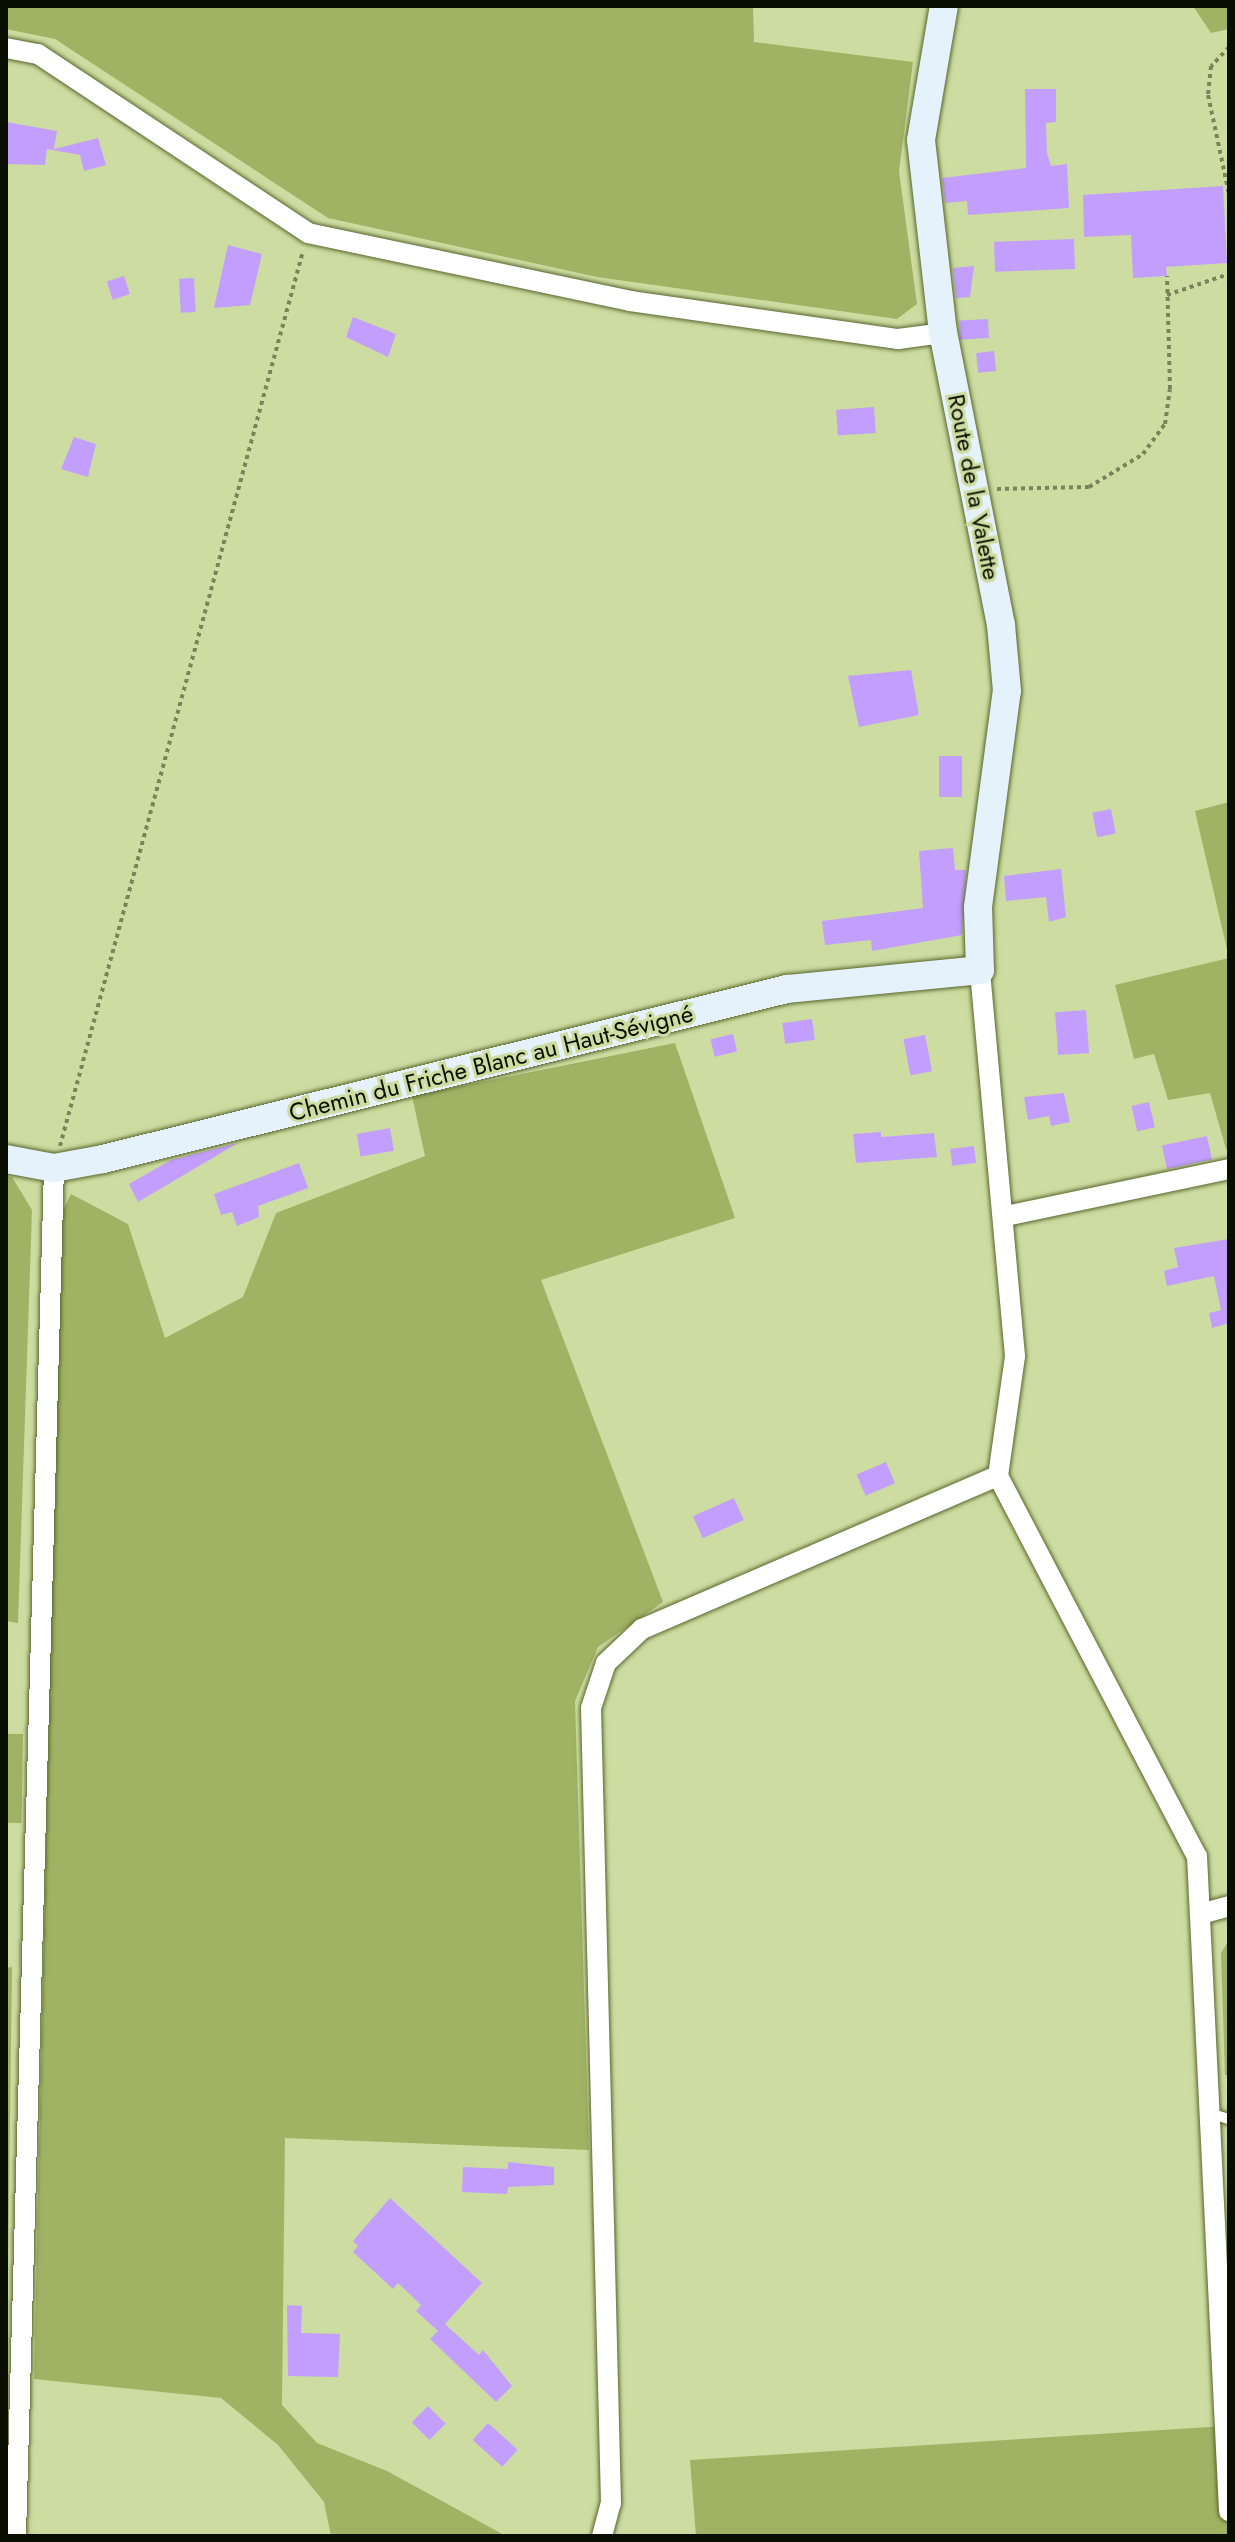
<!DOCTYPE html>
<html>
<head>
<meta charset="utf-8">
<style>
	body { margin:0 }
	#map { position:relative; width:1235px; height:2542px; overflow:hidden; background:#cddda1; font-family:Jost,sans-serif }
	div>[style] { position:absolute }
	.green>* { inset:0; background:#a0b364; transform-origin:0 0 }
	.building>* { inset:0; background:#c29ffe; transform-origin:0 0 }
	.path>* { height:4px; margin-top:-2px; transform-origin:0; background:repeating-linear-gradient(90deg,#79845c 0 4px,transparent 0 8px) }
	.roads { filter:drop-shadow(0 0 2px #59652d) drop-shadow(0 0 2px #59652d) }
	.lane>* { height:10px; margin:-5px; padding:0 5px; transform-origin:5px; border-radius:5px; background:#fff }
	.street>* { height:20px; margin:-10px; padding:0 10px; transform-origin:10px; border-radius:10px; background:#fff }
	.secondary>* { height:28px; margin:-14px; padding:0 14px; transform-origin:14px; border-radius:14px; background:#e5f2fb }
	span { translate:-50% -50%; white-space:nowrap; text-align:center; line-height:1.15; -webkit-text-stroke:6px #cddda1; paint-order:stroke }
	.street-label { font-size:24px; color:#0a0e00 }
	.frame { position:absolute; inset:0; border:8px solid #0a0e00; pointer-events:none }
</style>
</head>
<body>
<div id="map">
	<div class="green">
		<i style="clip-path:polygon(6px 6px,753px 6px,754px 42px,913px 62px,899px 171px,917px 304px,897px 319px,597px 277px,328px 218px,55px 39px,6px 29px)"></i>
		<i style="clip-path:polygon(1193px 6px,1229px 6px,1229px 29px,1211px 33px)"></i>
		<i style="clip-path:polygon(1229px 802px,1229px 1148px,1226px 1149px,1210px 1093px,1168px 1100px,1154px 1054px,1134px 1059px,1115px 985px,1229px 958px,1195px 811px)"></i>
		<i style="clip-path:polygon(675px 1043px,735px 1218px,541px 1280px,663px 1602px,598px 1647px,575px 1701px,589px 2150px,285px 2138px,282px 2405px,317px 2443px,387px 2471px,506px 2536px,331px 2536px,324px 2502px,278px 2445px,221px 2398px,34px 2379px,60px 1216px,71px 1194px,128px 1224px,165px 1338px,243px 1297px,276px 1213px,425px 1156px,412px 1096px)"></i>
		<i style="clip-path:polygon(6px 1176px,12px 1177px,32px 1210px,18px 1623px,6px 1621px)"></i>
		<i style="left:23px;top:1734px;width:89px;height:17px;rotate:91deg"></i>
		<i style="clip-path:polygon(1229px 1940px,1229px 2075px,1225px 2075px,1221px 1953px)"></i>
		<i style="clip-path:polygon(12px 1967px,6px 2420px,6px 1968px)"></i>
		<i style="clip-path:polygon(1225px 2426px,1229px 2536px,696px 2536px,690px 2460px)"></i>
	</div>
	<div class="building">
		<i style="clip-path:polygon(1025px 89px,1056px 89px,1056px 122px,1046px 123px,1047px 153px,1051px 166px,1067px 164px,1069px 208px,968px 215px,967px 201px,945px 203px,942px 178px,1026px 168px)"></i>
		<i style="clip-path:polygon(6px 122px,57px 131px,54px 149px,98px 138px,106px 165px,84px 171px,80px 155px,47px 149px,45px 165px,6px 164px)"></i>
		<i style="clip-path:polygon(1223px 186px,1227px 263px,1166px 267px,1167px 276px,1133px 278px,1131px 235px,1084px 237px,1083px 195px)"></i>
		<i style="left:1074px;top:239px;width:30px;height:80px;rotate:88deg"></i>
		<i style="clip-path:polygon(228px 245px,262px 254px,250px 305px,214px 308px)"></i>
		<i style="clip-path:polygon(974px 266px,970px 297px,956px 298px,953px 268px)"></i>
		<i style="left:124px;top:276px;width:19px;height:18px;rotate:72deg"></i>
		<i style="left:194px;top:278px;width:34px;height:15px;rotate:87deg"></i>
		<i style="clip-path:polygon(353px 317px,396px 334px,388px 357px,346px 337px)"></i>
		<i style="left:988px;top:319px;width:19px;height:29px;rotate:87deg"></i>
		<i style="left:994px;top:351px;width:20px;height:18px;rotate:84deg"></i>
		<i style="left:874px;top:407px;width:26px;height:38px;rotate:86deg"></i>
		<i style="clip-path:polygon(74px 437px,96px 444px,88px 477px,61px 469px)"></i>
		<i style="clip-path:polygon(911px 670px,919px 715px,859px 727px,848px 676px)"></i>
		<i style="left:939px;top:756px;width:23px;height:41px"></i>
		<i style="left:1111px;top:809px;width:25px;height:19px;rotate:79deg"></i>
		<i style="clip-path:polygon(953px 848px,955px 870px,966px 870px,962px 935px,872px 951px,871px 940px,825px 945px,822px 921px,923px 908px,919px 851px)"></i>
		<i style="clip-path:polygon(1061px 869px,1066px 917px,1049px 922px,1046px 897px,1006px 901px,1004px 876px)"></i>
		<i style="left:1086px;top:1010px;width:43px;height:31px;rotate:86deg"></i>
		<i style="left:812px;top:1019px;width:21px;height:30px;rotate:82deg"></i>
		<i style="left:733px;top:1034px;width:18px;height:23px;rotate:77deg"></i>
		<i style="left:925px;top:1035px;width:37px;height:22px;rotate:79deg"></i>
		<i style="clip-path:polygon(1064px 1093px,1070px 1122px,1051px 1126px,1049px 1116px,1028px 1120px,1024px 1097px)"></i>
		<i style="left:1149px;top:1102px;width:26px;height:18px;rotate:77deg"></i>
		<i style="left:390px;top:1128px;width:23px;height:34px;rotate:80deg"></i>
		<i style="clip-path:polygon(881px 1132px,881px 1137px,934px 1133px,937px 1157px,856px 1163px,853px 1134px)"></i>
		<i style="left:1207px;top:1136px;width:24px;height:46px;rotate:78deg"></i>
		<i style="clip-path:polygon(238px 1143px,138px 1202px,129px 1184px,171px 1160px)"></i>
		<i style="left:974px;top:1146px;width:17px;height:24px;rotate:83deg"></i>
		<i style="clip-path:polygon(299px 1163px,308px 1188px,258px 1206px,259px 1217px,237px 1226px,232px 1212px,221px 1215px,214px 1194px)"></i>
		<i style="clip-path:polygon(1229px 1239px,1229px 1323px,1212px 1328px,1209px 1313px,1221px 1310px,1214px 1276px,1167px 1286px,1164px 1271px,1178px 1267px,1174px 1248px)"></i>
		<i style="left:886px;top:1462px;width:23px;height:32px;rotate:67deg"></i>
		<i style="left:734px;top:1498px;width:24px;height:45px;rotate:66deg"></i>
		<i style="clip-path:polygon(508px 2162px,554px 2167px,554px 2185px,508px 2187px,507px 2194px,462px 2192px,463px 2167px,508px 2169px)"></i>
		<i style="clip-path:polygon(390px 2198px,482px 2283px,445px 2324px,479px 2355px,483px 2350px,512px 2386px,496px 2402px,430px 2339px,438px 2331px,416px 2311px,421px 2305px,398px 2283px,393px 2289px,353px 2252px,358px 2246px,353px 2241px)"></i>
		<i style="clip-path:polygon(287px 2305px,302px 2306px,301px 2333px,340px 2334px,338px 2377px,288px 2376px)"></i>
		<i style="left:428px;top:2406px;width:25px;height:23px;rotate:45deg"></i>
		<i style="left:488px;top:2423px;width:40px;height:23px;rotate:42deg"></i>
	</div>
	<div class="path">
		<i style="left:1229px;top:47px;width:26px;rotate:133deg"></i>
		<i style="left:1211px;top:66px;width:29px;rotate:96deg"></i>
		<i style="left:1208px;top:95px;width:101px;rotate:78deg"></i>
		<i style="left:1167px;top:295px;width:65px;rotate:-18.7deg"></i>
		<i style="left:997px;top:489px;width:92px;rotate:-1.2deg"></i>
		<i style="left:1089px;top:487px;width:63px;rotate:-31.4deg"></i>
		<i style="left:1143px;top:454px;width:37px;rotate:-54deg"></i>
		<i style="left:1165px;top:424px;width:35px;rotate:-82deg"></i>
		<i style="left:1170px;top:389px;width:113px;rotate:-91.5deg"></i>
		<i style="left:60px;top:1146px;width:927px;rotate:-74.81deg"></i>
	</div>
	<div class="roads">
		<div class="lane">
			<i style="left:1209px;top:2113px;width:21px;rotate:17deg"></i>
		</div>
		<div class="street">
			<i style="left:6px;top:48px;width:33px;rotate:11deg"></i>
			<i style="left:38px;top:54px;width:324px;rotate:33.5deg"></i>
			<i style="left:308px;top:233px;width:329px;rotate:11.9deg"></i>
			<i style="left:630px;top:301px;width:271px;rotate:8.1deg"></i>
			<i style="left:898px;top:339px;width:45px;rotate:-7.6deg"></i>
			<i style="left:1006px;top:1216px;width:228px;rotate:-11.9deg"></i>
			<i style="left:998px;top:1476px;width:429px;rotate:62.4deg"></i>
			<i style="left:1197px;top:1856px;width:656px;rotate:87.2deg"></i>
			<i style="left:1200px;top:1914px;width:30px;rotate:-15deg"></i>
			<i style="left:16px;top:2536px;width:1369px;rotate:-88.41deg"></i>
			<i style="left:602px;top:2536px;width:34px;rotate:-75deg"></i>
			<i style="left:611px;top:2503px;width:795px;rotate:-91.44deg"></i>
			<i style="left:591px;top:1708px;width:47px;rotate:-71.6deg"></i>
			<i style="left:606px;top:1663px;width:50px;rotate:-43.4deg"></i>
			<i style="left:642px;top:1629px;width:387px;rotate:-23.3deg"></i>
			<i style="left:998px;top:1476px;width:121px;rotate:-81.9deg"></i>
			<i style="left:1015px;top:1356px;width:388px;rotate:-95.2deg"></i>
		</div>
		<div class="secondary">
			<i style="left:6px;top:1159px;width:49px;rotate:10.6deg"></i>
			<i style="left:54px;top:1168px;width:50px;rotate:-10.4deg"></i>
			<i style="left:103px;top:1159px;width:705px;rotate:-13.96deg"></i>
			<i style="left:787px;top:989px;width:194px;rotate:-5.6deg"></i>
			<i style="left:980px;top:970px;width:63px;rotate:-91.8deg"></i>
			<i style="left:978px;top:907px;width:218px;rotate:-82.4deg"></i>
			<i style="left:1007px;top:691px;width:66px;rotate:-95.2deg"></i>
			<i style="left:1001px;top:625px;width:298px;rotate:-101.2deg"></i>
			<i style="left:943px;top:333px;width:194px;rotate:-96.5deg"></i>
			<i style="left:921px;top:140px;width:136px;rotate:-80.3deg"></i>
		</div>
	</div>
	<div class="street-label">
		<span style="left:974px;top:487px;rotate:79deg">Route de la Valette</span>
		<span style="left:491px;top:1063px;rotate:-14deg">Chemin du Friche Blanc au Haut-Sévigné</span>
	</div>
	<div class="frame"></div>
</div>
</body>
</html>
